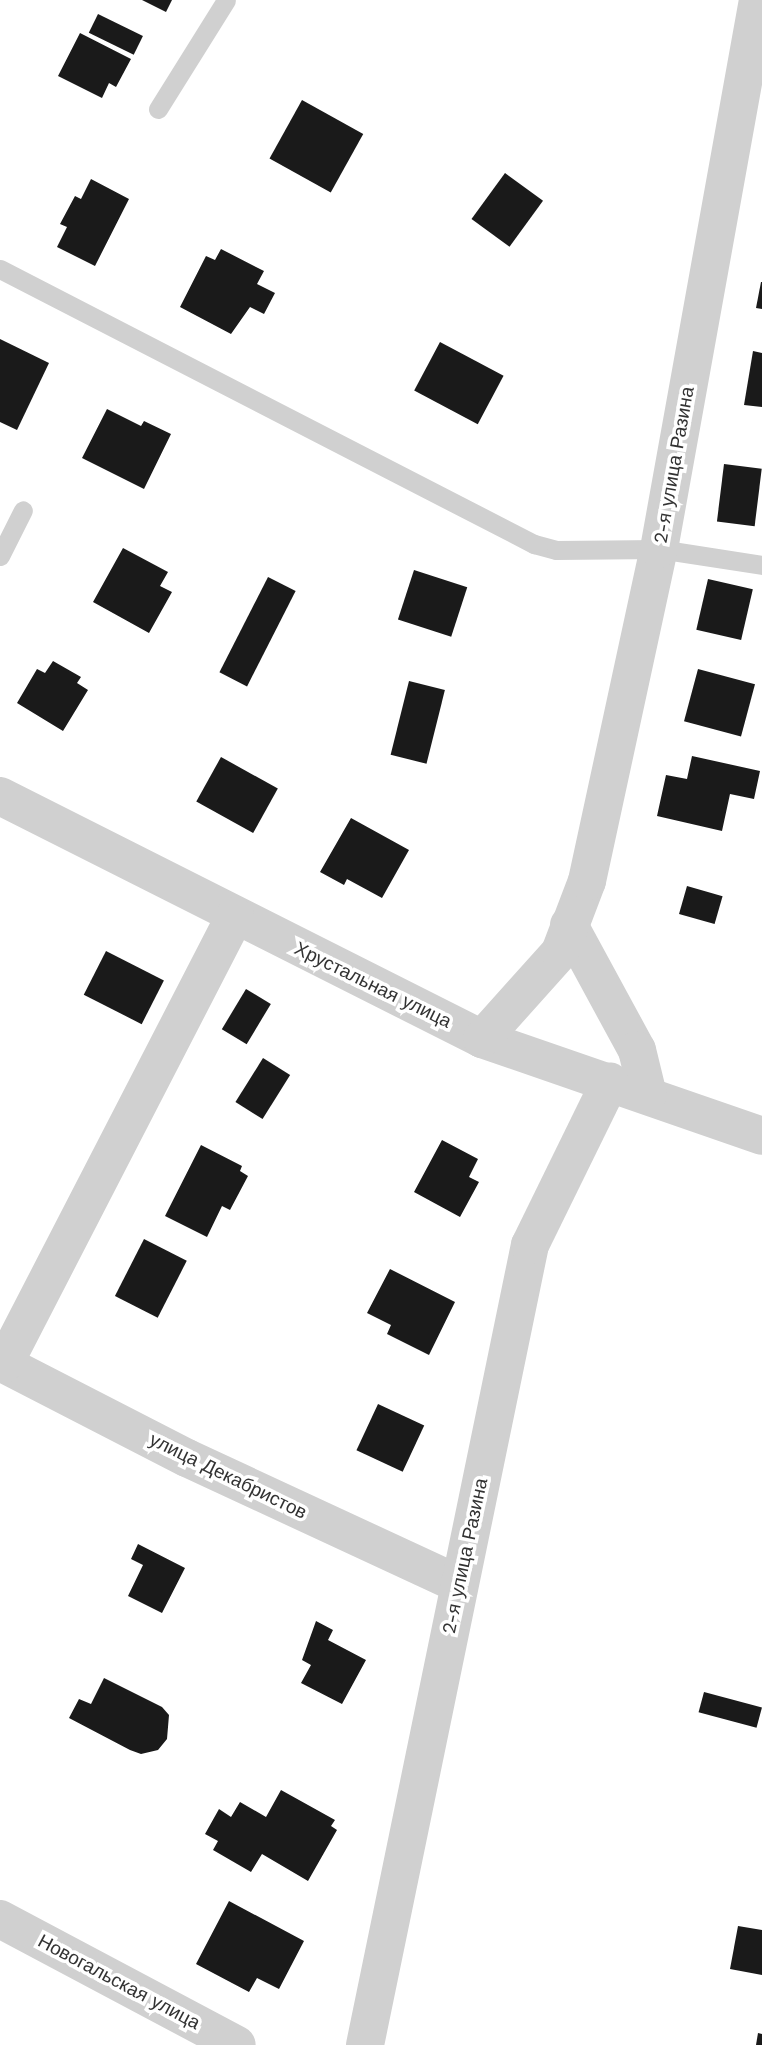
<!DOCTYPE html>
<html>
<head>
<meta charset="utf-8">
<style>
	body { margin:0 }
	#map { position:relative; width:762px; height:2045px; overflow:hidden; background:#fff; font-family:"Work Sans",sans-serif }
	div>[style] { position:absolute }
	.building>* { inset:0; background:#1a1a1a; transform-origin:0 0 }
	.lane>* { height:19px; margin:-9.5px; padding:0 9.5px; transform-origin:9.5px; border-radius:9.5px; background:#d0d0d0 }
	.street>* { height:38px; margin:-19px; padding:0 19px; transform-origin:19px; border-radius:19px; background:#d0d0d0 }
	span { translate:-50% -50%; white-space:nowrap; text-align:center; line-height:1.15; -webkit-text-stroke:7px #fff; paint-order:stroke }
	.street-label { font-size:19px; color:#333 }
</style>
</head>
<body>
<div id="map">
	<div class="building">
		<i style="clip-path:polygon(142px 0,172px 0,166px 12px)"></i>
		<i style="left:98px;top:14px;width:50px;height:21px;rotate:26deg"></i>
		<i style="clip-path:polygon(80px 33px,131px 59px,116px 87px,109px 83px,102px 98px,58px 76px)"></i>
		<i style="left:302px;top:100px;width:70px;height:67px;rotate:29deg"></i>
		<i style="left:505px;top:173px;width:47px;height:57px;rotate:36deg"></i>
		<i style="clip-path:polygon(91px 179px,129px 199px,95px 266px,57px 247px,67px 227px,60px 224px,75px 196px,81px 199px)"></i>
		<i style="clip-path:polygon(221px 249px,264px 271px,257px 284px,275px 293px,264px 314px,250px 307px,231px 334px,180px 307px,206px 256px,215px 260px)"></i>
		<i style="clip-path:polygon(761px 282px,762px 282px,762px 309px,756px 308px)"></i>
		<i style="clip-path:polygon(0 339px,49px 363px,17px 430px,0 422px)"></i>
		<i style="left:440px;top:342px;width:72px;height:55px;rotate:28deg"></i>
		<i style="clip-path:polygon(753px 351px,762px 353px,762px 407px,744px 405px)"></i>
		<i style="clip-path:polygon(107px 409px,141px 426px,144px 421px,171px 434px,144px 489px,82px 458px)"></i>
		<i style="left:724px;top:464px;width:38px;height:58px;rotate:7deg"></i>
		<i style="clip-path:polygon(123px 548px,168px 572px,160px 586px,172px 592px,149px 633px,93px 602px)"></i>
		<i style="left:414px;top:570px;width:56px;height:52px;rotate:18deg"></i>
		<i style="left:268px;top:577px;width:31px;height:107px;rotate:27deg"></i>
		<i style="left:708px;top:579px;width:46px;height:52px;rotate:13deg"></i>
		<i style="clip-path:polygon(53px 661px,81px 677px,77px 683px,88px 690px,63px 731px,17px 703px,37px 669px,45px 673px)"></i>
		<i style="left:698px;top:669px;width:59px;height:54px;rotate:15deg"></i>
		<i style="left:409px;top:681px;width:37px;height:76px;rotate:14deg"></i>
		<i style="clip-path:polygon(692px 756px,760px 771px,754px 799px,730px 794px,722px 831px,657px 816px,666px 775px,687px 779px)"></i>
		<i style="left:221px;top:757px;width:65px;height:51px;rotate:29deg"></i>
		<i style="clip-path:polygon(351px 818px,409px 850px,382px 898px,347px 879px,344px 885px,320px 872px)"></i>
		<i style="left:687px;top:886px;width:37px;height:29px;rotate:16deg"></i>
		<i style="left:106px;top:951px;width:65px;height:49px;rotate:27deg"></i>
		<i style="left:246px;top:989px;width:29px;height:47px;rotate:31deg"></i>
		<i style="left:263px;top:1058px;width:32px;height:52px;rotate:32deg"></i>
		<i style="clip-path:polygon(442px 1140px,478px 1159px,469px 1177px,479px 1182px,460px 1217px,414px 1192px)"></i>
		<i style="clip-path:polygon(201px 1145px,242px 1166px,240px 1171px,248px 1176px,230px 1210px,222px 1206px,207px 1237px,165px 1216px)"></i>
		<i style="left:144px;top:1239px;width:48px;height:64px;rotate:27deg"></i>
		<i style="clip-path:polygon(390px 1269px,455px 1302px,429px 1355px,387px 1334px,391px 1325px,367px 1313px)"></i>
		<i style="left:378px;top:1404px;width:51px;height:51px;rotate:25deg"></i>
		<i style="clip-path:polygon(138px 1544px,185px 1568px,162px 1613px,128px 1596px,143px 1565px,131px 1559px)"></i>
		<i style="clip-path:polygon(316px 1621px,333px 1630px,328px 1640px,366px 1660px,342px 1704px,301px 1683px,311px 1665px,302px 1660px)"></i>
		<i style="clip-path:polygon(104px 1678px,162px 1707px,169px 1715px,167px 1739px,158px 1750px,141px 1754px,130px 1750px,69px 1718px,79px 1699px,91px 1704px)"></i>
		<i style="left:704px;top:1692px;width:60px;height:21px;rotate:15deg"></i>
		<i style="clip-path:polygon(281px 1790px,335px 1820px,331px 1826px,337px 1830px,308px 1881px,262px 1854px,251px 1872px,213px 1850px,218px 1841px,205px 1834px,219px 1809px,231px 1817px,240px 1802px,266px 1817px)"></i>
		<i style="clip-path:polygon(229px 1901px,304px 1941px,279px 1989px,257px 1978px,249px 1992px,196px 1964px)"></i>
		<i style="clip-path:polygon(738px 1926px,762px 1930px,762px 1975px,730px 1969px)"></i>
		<i style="clip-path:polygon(758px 2033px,762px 2034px,762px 2045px,756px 2045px)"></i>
	</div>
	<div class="lane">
		<i style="left:158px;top:109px;width:128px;rotate:-58deg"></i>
		<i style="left:0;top:269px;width:601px;rotate:27.25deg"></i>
		<i style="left:534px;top:544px;width:23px;rotate:15deg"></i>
		<i style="left:556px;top:550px;width:103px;rotate:-0.6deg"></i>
		<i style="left:659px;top:549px;width:104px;rotate:8.8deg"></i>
		<i style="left:0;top:556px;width:51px;rotate:-63.4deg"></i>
	</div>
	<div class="street">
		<i style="left:0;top:796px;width:540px;rotate:26.75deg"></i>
		<i style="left:482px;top:1039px;width:296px;rotate:19.1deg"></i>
		<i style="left:569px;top:925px;width:142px;rotate:61.5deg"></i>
		<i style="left:637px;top:1050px;width:46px;rotate:76.3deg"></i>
		<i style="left:482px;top:1039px;width:117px;rotate:-48.1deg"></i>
		<i style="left:560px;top:952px;width:76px;rotate:-69.2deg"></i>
		<i style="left:587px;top:881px;width:340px;rotate:-77.8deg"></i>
		<i style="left:659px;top:549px;width:558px;rotate:-79.78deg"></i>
		<i style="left:0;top:1362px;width:210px;rotate:27.2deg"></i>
		<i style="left:187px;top:1458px;width:300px;rotate:24.9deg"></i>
		<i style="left:4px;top:1364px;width:504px;rotate:-62.72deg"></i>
		<i style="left:0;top:1919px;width:268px;rotate:28deg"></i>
		<i style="left:365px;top:2045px;width:817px;rotate:-78.35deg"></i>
		<i style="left:530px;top:1245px;width:182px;rotate:-63.9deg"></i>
	</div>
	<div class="street-label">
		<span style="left:674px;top:465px;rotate:-80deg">2-я улица Разина</span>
		<span style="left:373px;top:985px;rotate:26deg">Хрустальная улица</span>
		<span style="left:228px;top:1476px;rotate:26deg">улица Декабристов</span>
		<span style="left:465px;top:1556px;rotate:-78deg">2-я улица Разина</span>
		<span style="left:119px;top:1982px;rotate:28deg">Новогальская улица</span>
	</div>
</div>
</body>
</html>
